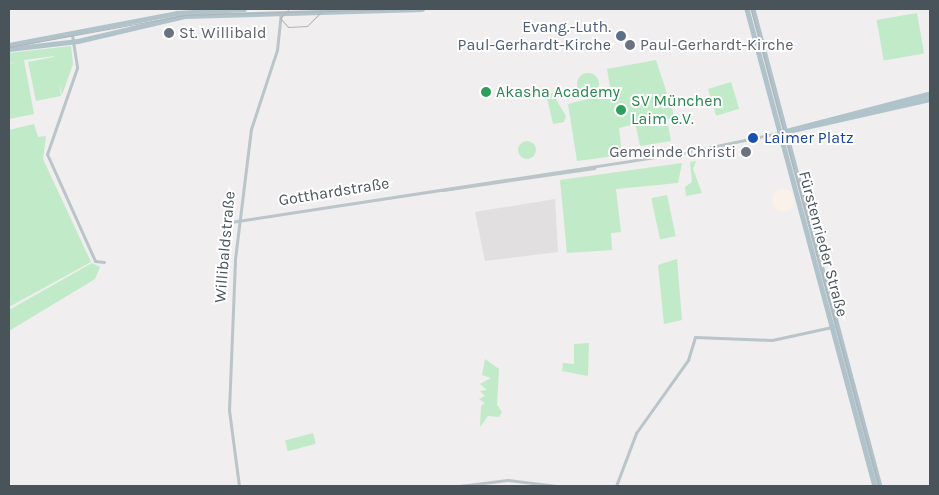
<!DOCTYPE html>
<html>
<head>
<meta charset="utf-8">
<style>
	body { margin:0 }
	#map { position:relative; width:939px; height:495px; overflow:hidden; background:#f0eeee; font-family:Karla,sans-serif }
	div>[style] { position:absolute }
	.commercial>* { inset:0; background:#faf1e8 }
	.round { border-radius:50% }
	.education>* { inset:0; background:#e1dfdf }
	.green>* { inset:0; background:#c0eac8; transform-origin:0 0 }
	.minor>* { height:3px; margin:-1.5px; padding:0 1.5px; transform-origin:1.5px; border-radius:1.5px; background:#bac5c9 }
	.major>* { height:4.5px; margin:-2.25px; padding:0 2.25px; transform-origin:2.25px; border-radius:2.25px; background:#b0c2ca }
	.tram>* { height:1px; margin:-0.5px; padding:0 0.5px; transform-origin:0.5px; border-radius:0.5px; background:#b0b4b7 }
	.dots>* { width:14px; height:14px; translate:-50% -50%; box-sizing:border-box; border:2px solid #fff; border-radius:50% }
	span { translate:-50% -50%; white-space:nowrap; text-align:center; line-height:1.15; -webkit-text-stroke:4px #fff; paint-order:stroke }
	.service-label { font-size:16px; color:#4e5e75 }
	.right { translate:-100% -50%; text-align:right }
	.worship-label { font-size:16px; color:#5b616d }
	.left { translate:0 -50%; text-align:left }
	.leisure-label { font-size:16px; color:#27864d }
	.transit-label { font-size:16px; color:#164399 }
	.street-label { font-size:16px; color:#485459 }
	.frame { position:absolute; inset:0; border:10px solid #485459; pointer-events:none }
</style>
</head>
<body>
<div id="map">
	<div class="commercial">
		<i class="round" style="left:772px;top:189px;width:22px;height:22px"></i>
	</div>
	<div class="education">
		<i style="clip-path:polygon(555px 199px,558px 252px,485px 261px,475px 212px)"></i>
	</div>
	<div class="green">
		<i style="left:917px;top:13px;width:41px;height:41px;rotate:80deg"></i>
		<i style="clip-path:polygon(71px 46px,73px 64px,62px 95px,59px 83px,61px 96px,36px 101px,28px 62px,54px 57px,55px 63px,54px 56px,24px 60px,34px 114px,9px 119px,9px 64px,15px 62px,9px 63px,9px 53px)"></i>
		<i style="clip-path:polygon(656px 60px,675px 118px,663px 120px,667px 120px,671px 141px,640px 146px,636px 126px,660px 121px,640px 123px,619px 128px,622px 155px,577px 161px,568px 104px,611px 93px,607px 69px)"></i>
		<i class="round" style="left:577px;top:73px;width:22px;height:22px"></i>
		<i style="left:731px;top:82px;width:28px;height:24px;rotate:73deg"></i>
		<i style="clip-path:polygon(552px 93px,566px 116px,564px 122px,553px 124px,547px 98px)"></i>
		<i style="clip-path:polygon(34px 124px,38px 137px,46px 136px,43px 159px,91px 262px,9px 307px,9px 130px)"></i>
		<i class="round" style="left:518px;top:141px;width:18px;height:18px"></i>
		<i style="clip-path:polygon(696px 161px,693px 169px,702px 193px,686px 196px,685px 187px,692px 182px,690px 162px)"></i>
		<i style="clip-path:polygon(682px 163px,678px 183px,616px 189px,621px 232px,611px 233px,612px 250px,567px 253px,560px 180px)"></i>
		<i style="left:667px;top:195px;width:42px;height:16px;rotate:78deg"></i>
		<i style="clip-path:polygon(677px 259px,682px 320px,664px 324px,658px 265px)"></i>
		<i style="clip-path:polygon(92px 263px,100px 267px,95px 279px,9px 331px,9px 310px)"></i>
		<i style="clip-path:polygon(589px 343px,588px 376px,562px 371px,563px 363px,574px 364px,574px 344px)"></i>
		<i style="clip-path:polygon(485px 359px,499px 369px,497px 405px,502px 412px,499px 417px,488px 416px,480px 427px,481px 406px,485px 403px,479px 399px,485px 396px,480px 391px,487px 390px,480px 384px,491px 378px,482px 375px)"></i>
		<i style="left:313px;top:433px;width:11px;height:29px;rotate:75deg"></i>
	</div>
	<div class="minor">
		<i style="left:72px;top:35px;width:33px;rotate:81deg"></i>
		<i style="left:77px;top:68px;width:91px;rotate:109.2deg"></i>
		<i style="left:47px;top:154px;width:117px;rotate:65.8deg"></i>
		<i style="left:95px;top:261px;width:9px;rotate:6deg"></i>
		<i style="left:443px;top:190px;width:153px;rotate:-8.3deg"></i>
		<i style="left:231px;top:222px;width:462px;rotate:-8.7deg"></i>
		<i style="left:688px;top:152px;width:102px;rotate:-11.9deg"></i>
		<i style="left:239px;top:486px;width:77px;rotate:-97.5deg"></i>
		<i style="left:229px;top:410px;width:151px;rotate:-87.7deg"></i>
		<i style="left:235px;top:259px;width:131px;rotate:-83deg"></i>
		<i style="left:251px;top:129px;width:83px;rotate:-71.8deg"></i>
		<i style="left:277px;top:50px;width:36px;rotate:-84deg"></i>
		<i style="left:449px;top:486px;width:2px"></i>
		<i style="left:459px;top:486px;width:49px;rotate:-7deg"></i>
		<i style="left:508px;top:480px;width:49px;rotate:7deg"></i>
		<i style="left:616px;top:486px;width:57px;rotate:-69.3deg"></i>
		<i style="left:636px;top:433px;width:90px;rotate:-54.5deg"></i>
		<i style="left:688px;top:360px;width:24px;rotate:-73deg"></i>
		<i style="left:695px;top:337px;width:77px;rotate:2.2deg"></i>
		<i style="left:772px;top:340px;width:66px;rotate:-12.2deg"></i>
	</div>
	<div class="major">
		<i style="left:747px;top:9px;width:494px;rotate:75deg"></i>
		<i style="left:753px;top:9px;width:494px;rotate:75.1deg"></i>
		<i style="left:9px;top:45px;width:171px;rotate:-10.8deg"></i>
		<i style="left:177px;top:13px;width:67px;rotate:-3.4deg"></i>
		<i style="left:9px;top:49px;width:69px;rotate:-6.6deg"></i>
		<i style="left:78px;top:41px;width:110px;rotate:-13.2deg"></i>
		<i style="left:185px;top:16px;width:237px;rotate:-1.7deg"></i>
		<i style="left:930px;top:94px;width:147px;rotate:165.4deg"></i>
		<i style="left:788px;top:131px;width:146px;rotate:-12.7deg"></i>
	</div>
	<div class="tram">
		<i style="left:751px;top:9px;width:494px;rotate:75deg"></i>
		<i style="left:288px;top:10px;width:11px;rotate:135deg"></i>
		<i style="left:280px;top:18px;width:12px;rotate:48deg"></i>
		<i style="left:288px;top:27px;width:19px;rotate:-3deg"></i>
		<i style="left:307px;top:26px;width:21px;rotate:-45deg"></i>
		<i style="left:9px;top:47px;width:179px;rotate:-10.3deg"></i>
		<i style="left:185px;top:15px;width:218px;rotate:-1.6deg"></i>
	</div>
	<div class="dots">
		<i style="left:169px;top:33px;background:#6b7280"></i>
		<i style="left:621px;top:36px;background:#5c6f8a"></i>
		<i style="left:630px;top:45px;background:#6b7280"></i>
		<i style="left:486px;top:92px;background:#2e9e5b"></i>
		<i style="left:621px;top:110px;background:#2e9e5b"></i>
		<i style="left:753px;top:138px;background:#1a4fb4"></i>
		<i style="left:746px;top:152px;background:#6b7280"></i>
	</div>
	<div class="service-label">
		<span class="right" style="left:611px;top:36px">Evang.-Luth.<br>Paul-Gerhardt-Kirche</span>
	</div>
	<div class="worship-label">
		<span class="left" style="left:179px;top:33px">St. Willibald</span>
		<span class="left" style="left:640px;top:45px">Paul-Gerhardt-Kirche</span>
		<span class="right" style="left:736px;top:152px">Gemeinde Christi</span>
	</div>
	<div class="leisure-label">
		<span class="left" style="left:496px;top:92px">Akasha Academy</span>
		<span class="left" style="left:631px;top:110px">SV München<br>Laim e.V.</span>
	</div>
	<div class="transit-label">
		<span class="left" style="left:764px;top:138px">Laimer Platz</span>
	</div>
	<div class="street-label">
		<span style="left:334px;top:192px;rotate:-9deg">Gotthardstraße</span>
		<span style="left:823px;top:244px;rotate:75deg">Fürstenrieder Straße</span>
		<span style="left:225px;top:247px;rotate:-85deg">Willibaldstraße</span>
	</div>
	<div class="frame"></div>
</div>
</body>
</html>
